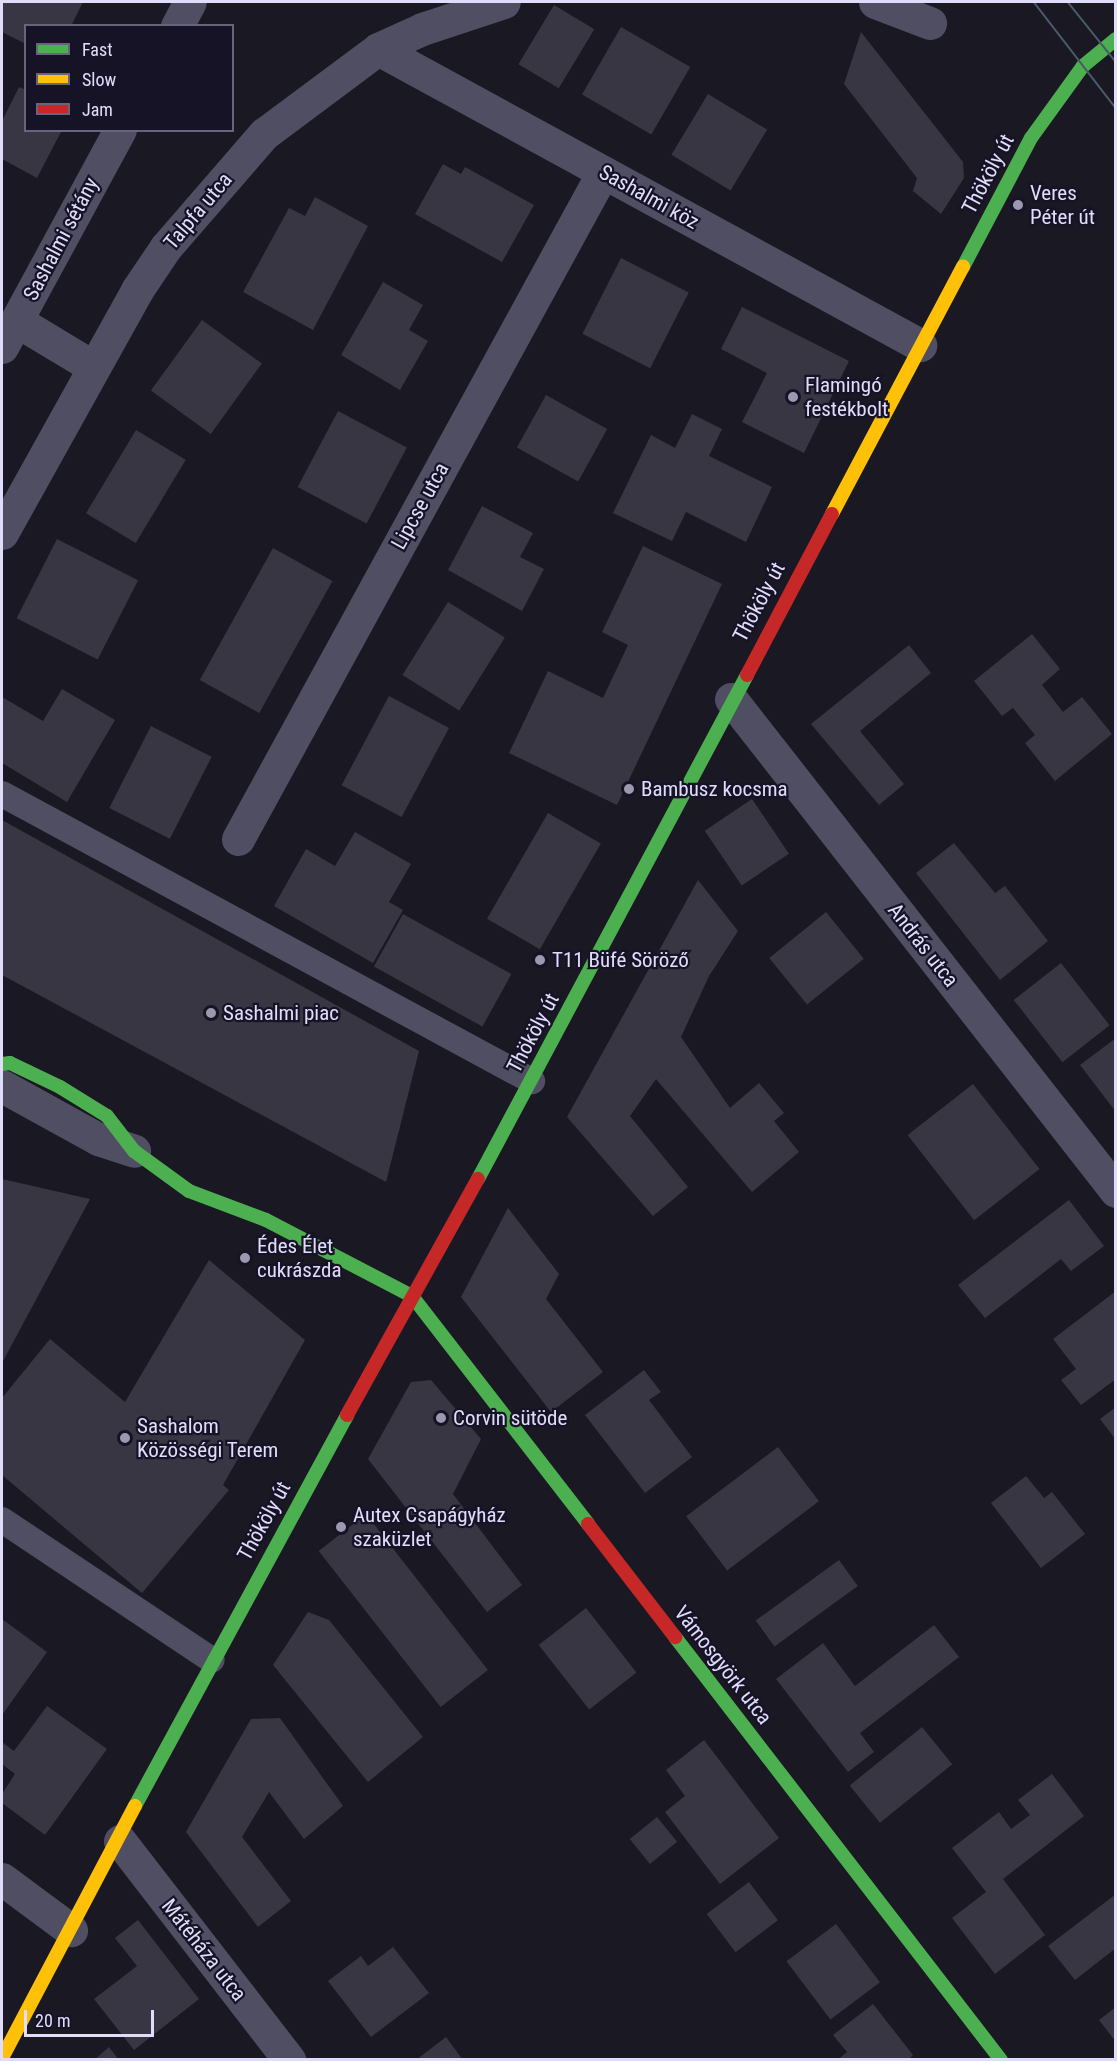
<!DOCTYPE html>
<html>
<head>
<meta charset="utf-8">
<style>
	body { margin:0 }
	#map { position:relative; width:1117px; height:2061px; overflow:hidden; background:#1a1822; font-family:"Roboto Condensed",sans-serif }
	div>[style] { position:absolute }
	.building>* { inset:0; background:#393643; transform-origin:0 0 }
	.lane>* { height:26px; margin:-13px; padding:0 13px; transform-origin:13px; border-radius:13px; background:#4f4e62 }
	.street>* { height:33px; margin:-16.5px; padding:0 16.5px; transform-origin:16.5px; border-radius:16.5px; background:#4f4e62 }
	.fast>* { height:14px; margin:-7px; padding:0 7px; transform-origin:7px; border-radius:7px; background:#4caf50 }
	.slow>* { height:14px; margin:-7px; padding:0 7px; transform-origin:7px; border-radius:7px; background:#ffc107 }
	.jam>* { height:14px; margin:-7px; padding:0 7px; transform-origin:7px; border-radius:7px; background:#c62828 }
	.tram>* { height:1.5px; margin:-0.75px; padding:0 0.75px; transform-origin:0.75px; border-radius:0.75px; background:#495a69 }
	.dots>* { width:16px; height:16px; translate:-50% -50%; box-sizing:border-box; border:3px solid #161327; border-radius:50% }
	span { translate:-50% -50%; white-space:nowrap; text-align:center; line-height:1.15; -webkit-text-stroke:4.5px #161327; paint-order:stroke }
	.street-label { font-size:21px; color:#e0ddfb }
	.poi-label { font-size:21px; color:#e0ddfb }
	.left { translate:0 -50%; text-align:left }
	.frame { position:absolute; inset:0; border:3px solid #e0ddfb; pointer-events:none }
	.legend { position:absolute; left:24px; top:24px; width:210px; height:108px; box-sizing:border-box; background:#161327; border:2px solid #67647c; margin:0; padding:8px 10px; list-style:none; font-size:18px; color:#e0ddfb }
	.legend li { display:flex; align-items:center; gap:12px; height:30px }
	.legend b { width:30px; border:2px solid #67647c }
	.scale { position:absolute; left:24px; top:2010px; width:130px; height:27px; box-sizing:border-box; border:3px solid #e0ddfb; border-top:0; padding-left:8px; font-size:18px; line-height:21px; white-space:nowrap; color:#e0ddfb; -webkit-text-stroke:4px #161327; paint-order:stroke }
</style>
</head>
<body>
<div id="map">
	<div class="building">
		<i style="clip-path:polygon(2px 2px,83px 2px,71px 26px,26px 26px,26px 44px,2px 32px)"></i>
		<i style="left:554px;top:5px;width:47px;height:69px;rotate:31deg"></i>
		<i style="left:621px;top:27px;width:80px;height:78px;rotate:30deg"></i>
		<i style="clip-path:polygon(861px 32px,963px 162px,964px 178px,941px 214px,913px 191px,917px 178px,844px 84px)"></i>
		<i style="clip-path:polygon(19px 87px,26px 90px,26px 130px,62px 130px,37px 178px,2px 159px,2px 121px)"></i>
		<i style="left:708px;top:94px;width:69px;height:71px;rotate:31deg"></i>
		<i style="clip-path:polygon(443px 164px,461px 174px,465px 167px,534px 205px,502px 262px,415px 214px)"></i>
		<i style="clip-path:polygon(315px 197px,368px 226px,313px 330px,243px 292px,289px 208px,305px 216px)"></i>
		<i style="left:621px;top:258px;width:76px;height:85px;rotate:27deg"></i>
		<i style="clip-path:polygon(383px 282px,423px 305px,409px 330px,428px 341px,400px 390px,341px 355px)"></i>
		<i style="clip-path:polygon(742px 307px,849px 361px,804px 453px,742px 422px,767px 373px,721px 349px)"></i>
		<i style="left:202px;top:320px;width:74px;height:87px;rotate:36deg"></i>
		<i style="left:546px;top:395px;width:70px;height:60px;rotate:29deg"></i>
		<i style="left:338px;top:411px;width:78px;height:86px;rotate:28deg"></i>
		<i style="clip-path:polygon(692px 414px,722px 429px,709px 456px,772px 487px,746px 542px,686px 512px,672px 541px,613px 513px,651px 435px,675px 448px)"></i>
		<i style="left:136px;top:430px;width:58px;height:97px;rotate:31deg"></i>
		<i style="clip-path:polygon(482px 506px,533px 533px,520px 557px,544px 569px,522px 611px,448px 570px)"></i>
		<i style="left:57px;top:539px;width:91px;height:89px;rotate:27deg"></i>
		<i style="clip-path:polygon(643px 546px,722px 584px,617px 805px,509px 753px,548px 671px,603px 698px,628px 645px,602px 632px)"></i>
		<i style="left:273px;top:548px;width:68px;height:151px;rotate:29deg"></i>
		<i style="left:448px;top:602px;width:67px;height:86px;rotate:32deg"></i>
		<i style="clip-path:polygon(1032px 634px,1060px 669px,1042px 685px,1063px 712px,1082px 697px,1112px 734px,1055px 781px,1025px 743px,1035px 735px,1013px 708px,1002px 716px,974px 681px)"></i>
		<i style="clip-path:polygon(909px 645px,931px 673px,860px 731px,904px 784px,879px 805px,811px 724px)"></i>
		<i style="clip-path:polygon(62px 689px,115px 720px,67px 802px,2px 763px,2px 697px,43px 721px)"></i>
		<i style="left:389px;top:696px;width:68px;height:101px;rotate:28deg"></i>
		<i style="left:151px;top:726px;width:68px;height:92px;rotate:27deg"></i>
		<i style="left:752px;top:799px;width:66px;height:57px;rotate:56deg"></i>
		<i style="left:548px;top:813px;width:61px;height:122px;rotate:30deg"></i>
		<i style="clip-path:polygon(2px 820px,419px 1051px,386px 1182px,2px 975px)"></i>
		<i style="clip-path:polygon(355px 832px,411px 864px,389px 902px,403px 910px,373px 963px,274px 906px,306px 849px,335px 866px)"></i>
		<i style="clip-path:polygon(954px 843px,995px 893px,1005px 886px,1048px 941px,1000px 980px,916px 873px)"></i>
		<i style="clip-path:polygon(698px 880px,738px 931px,709px 976px,681px 1037px,730px 1108px,759px 1083px,784px 1113px,774px 1121px,799px 1152px,752px 1192px,656px 1079px,630px 1116px,688px 1187px,653px 1216px,567px 1117px)"></i>
		<i style="left:826px;top:912px;width:60px;height:73px;rotate:51deg"></i>
		<i style="left:403px;top:914px;width:124px;height:60px;rotate:29deg"></i>
		<i style="left:1061px;top:963px;width:79px;height:60px;rotate:52deg"></i>
		<i style="clip-path:polygon(1116px 1038px,1116px 1112px,1080px 1065px)"></i>
		<i style="left:973px;top:1084px;width:108px;height:83px;rotate:52deg"></i>
		<i style="clip-path:polygon(2px 1179px,90px 1199px,2px 1363px)"></i>
		<i style="clip-path:polygon(1069px 1200px,1104px 1246px,1071px 1271px,1061px 1259px,985px 1318px,958px 1285px)"></i>
		<i style="clip-path:polygon(508px 1208px,559px 1274px,546px 1299px,603px 1372px,551px 1412px,461px 1297px)"></i>
		<i style="clip-path:polygon(209px 1260px,305px 1340px,223px 1485px,229px 1490px,142px 1593px,2px 1475px,2px 1398px,50px 1339px,125px 1402px)"></i>
		<i style="clip-path:polygon(1116px 1291px,1116px 1379px,1081px 1405px,1061px 1380px,1076px 1369px,1053px 1339px)"></i>
		<i style="clip-path:polygon(644px 1370px,661px 1392px,649px 1400px,692px 1457px,645px 1493px,585px 1415px)"></i>
		<i style="clip-path:polygon(431px 1380px,481px 1439px,453px 1494px,522px 1585px,487px 1612px,368px 1459px,411px 1382px)"></i>
		<i style="clip-path:polygon(1116px 1407px,1116px 1440px,1100px 1419px)"></i>
		<i style="left:778px;top:1447px;width:68px;height:115px;rotate:53deg"></i>
		<i style="clip-path:polygon(1026px 1476px,1044px 1498px,1052px 1492px,1085px 1534px,1041px 1568px,991px 1503px)"></i>
		<i style="left:366px;top:1514px;width:198px;height:60px;rotate:52deg"></i>
		<i style="left:839px;top:1560px;width:32px;height:103px;rotate:54deg"></i>
		<i style="left:586px;top:1608px;width:82px;height:60px;rotate:52deg"></i>
		<i style="clip-path:polygon(308px 1612px,329px 1620px,423px 1737px,368px 1782px,273px 1665px)"></i>
		<i style="clip-path:polygon(2px 1619px,47px 1652px,2px 1715px)"></i>
		<i style="clip-path:polygon(934px 1625px,959px 1657px,860px 1733px,874px 1752px,848px 1772px,776px 1679px,823px 1643px,855px 1686px)"></i>
		<i style="clip-path:polygon(47px 1706px,107px 1749px,45px 1835px,2px 1803px,2px 1794px,15px 1774px,2px 1764px,2px 1742px,14px 1751px)"></i>
		<i style="clip-path:polygon(280px 1718px,343px 1806px,304px 1839px,269px 1792px,242px 1837px,291px 1901px,258px 1927px,186px 1832px,251px 1719px)"></i>
		<i style="left:922px;top:1727px;width:48px;height:93px;rotate:51deg"></i>
		<i style="clip-path:polygon(704px 1740px,779px 1838px,720px 1884px,665px 1812px,685px 1796px,666px 1770px)"></i>
		<i style="clip-path:polygon(1052px 1774px,1084px 1816px,1003px 1879px,1045px 1935px,995px 1974px,952px 1918px,986px 1892px,952px 1848px,999px 1812px,1011px 1829px,1030px 1815px,1018px 1800px)"></i>
		<i style="left:657px;top:1817px;width:32px;height:35px;rotate:51deg"></i>
		<i style="left:749px;top:1882px;width:48px;height:53px;rotate:53deg"></i>
		<i style="clip-path:polygon(1116px 1894px,1116px 1948px,1075px 1980px,1048px 1946px)"></i>
		<i style="clip-path:polygon(138px 1920px,199px 1999px,134px 2050px,94px 1999px,137px 1966px,115px 1938px)"></i>
		<i style="left:836px;top:1924px;width:73px;height:62px;rotate:53deg"></i>
		<i style="clip-path:polygon(393px 1947px,429px 1993px,371px 2037px,328px 1981px,361px 1956px,368px 1966px)"></i>
		<i style="clip-path:polygon(873px 2004px,913px 2055px,908px 2060px,837px 2060px,847px 2052px,833px 2035px)"></i>
		<i style="clip-path:polygon(1116px 2007px,1116px 2042px,1099px 2020px)"></i>
		<i style="clip-path:polygon(446px 2037px,463px 2060px,416px 2060px)"></i>
		<i style="clip-path:polygon(109px 2047px,119px 2060px,94px 2060px)"></i>
	</div>
	<div class="lane">
		<i style="left:2px;top:794px;width:603px;rotate:28.44deg"></i>
		<i style="left:2px;top:1520px;width:252px;rotate:33.7deg"></i>
	</div>
	<div class="street">
		<i style="left:875px;top:2px;width:59px;rotate:20.9deg"></i>
		<i style="left:177px;top:26px;width:27px;rotate:-62deg"></i>
		<i style="left:378px;top:49px;width:618px;rotate:28.64deg"></i>
		<i style="left:17px;top:321px;width:87px;rotate:31deg"></i>
		<i style="left:2px;top:347px;width:247px;rotate:-61.5deg"></i>
		<i style="left:2px;top:533px;width:278px;rotate:-60.9deg"></i>
		<i style="left:137px;top:290px;width:52px;rotate:-56deg"></i>
		<i style="left:166px;top:247px;width:150px;rotate:-49.1deg"></i>
		<i style="left:264px;top:134px;width:142px;rotate:-36.7deg"></i>
		<i style="left:378px;top:49px;width:48px;rotate:-24.4deg"></i>
		<i style="left:422px;top:29px;width:86px;rotate:-18.2deg"></i>
		<i style="left:731px;top:699px;width:625px;rotate:51.96deg"></i>
		<i style="left:238px;top:839px;width:760px;rotate:-61.31deg"></i>
		<i style="left:2px;top:1086px;width:110px;rotate:28.9deg"></i>
		<i style="left:98px;top:1139px;width:38px;rotate:18deg"></i>
		<i style="left:120px;top:1841px;width:277px;rotate:52.3deg"></i>
		<i style="left:2px;top:1879px;width:86px;rotate:36.5deg"></i>
	</div>
	<div class="fast">
		<i style="left:963px;top:267px;width:146px;rotate:-62.2deg"></i>
		<i style="left:1031px;top:138px;width:89px;rotate:-54.2deg"></i>
		<i style="left:1083px;top:66px;width:43px;rotate:-39.3deg"></i>
		<i style="left:2px;top:1064px;width:8px;rotate:-7deg"></i>
		<i style="left:10px;top:1063px;width:55px;rotate:25.6deg"></i>
		<i style="left:60px;top:1087px;width:55px;rotate:31.7deg"></i>
		<i style="left:107px;top:1116px;width:44px;rotate:52.4deg"></i>
		<i style="left:134px;top:1151px;width:68px;rotate:36deg"></i>
		<i style="left:189px;top:1191px;width:82px;rotate:20.6deg"></i>
		<i style="left:266px;top:1220px;width:165px;rotate:27.5deg"></i>
		<i style="left:412px;top:1296px;width:288px;rotate:52.3deg"></i>
		<i style="left:478px;top:1179px;width:571px;rotate:-61.91deg"></i>
		<i style="left:675px;top:1637px;width:534px;rotate:52.38deg"></i>
		<i style="left:135px;top:1806px;width:445px;rotate:-61.5deg"></i>
	</div>
	<div class="slow">
		<i style="left:832px;top:514px;width:280px;rotate:-62.1deg"></i>
		<i style="left:2px;top:2058px;width:285px;rotate:-62.2deg"></i>
	</div>
	<div class="jam">
		<i style="left:747px;top:675px;width:182px;rotate:-62.2deg"></i>
		<i style="left:347px;top:1415px;width:270px;rotate:-61deg"></i>
		<i style="left:588px;top:1524px;width:143px;rotate:52.4deg"></i>
	</div>
	<div class="tram">
		<i style="left:1034px;top:2px;width:134px;rotate:52.3deg"></i>
		<i style="left:1068px;top:2px;width:77px;rotate:51.3deg"></i>
	</div>
	<div class="dots">
		<i style="left:1018px;top:205px;background:#9b98af"></i>
		<i style="left:793px;top:397px;background:#9b98af"></i>
		<i style="left:629px;top:789px;background:#9b98af"></i>
		<i style="left:540px;top:960px;background:#9b98af"></i>
		<i style="left:211px;top:1013px;background:#9b98af"></i>
		<i style="left:245px;top:1258px;background:#9b98af"></i>
		<i style="left:441px;top:1418px;background:#9b98af"></i>
		<i style="left:125px;top:1438px;background:#9b98af"></i>
		<i style="left:341px;top:1527px;background:#9b98af"></i>
	</div>
	<div class="street-label">
		<span style="left:988px;top:174px;rotate:-62deg">Thököly út</span>
		<span style="left:649px;top:197px;rotate:29deg">Sashalmi köz</span>
		<span style="left:198px;top:211px;rotate:-50deg">Talpfa utca</span>
		<span style="left:61px;top:239px;rotate:-62deg">Sashalmi sétány</span>
		<span style="left:420px;top:506px;rotate:-61deg">Lipcse utca</span>
		<span style="left:759px;top:602px;rotate:-62deg">Thököly út</span>
		<span style="left:923px;top:945px;rotate:52deg">András utca</span>
		<span style="left:533px;top:1033px;rotate:-62deg">Thököly út</span>
		<span style="left:264px;top:1521px;rotate:-61deg">Thököly út</span>
		<span style="left:723px;top:1665px;rotate:52deg">Vámosgyörk utca</span>
		<span style="left:204px;top:1950px;rotate:52deg">Mátéháza utca</span>
	</div>
	<div class="poi-label">
		<span class="left" style="left:1030px;top:205px">Veres<br>Péter út</span>
		<span class="left" style="left:805px;top:397px">Flamingó<br>festékbolt</span>
		<span class="left" style="left:641px;top:789px">Bambusz kocsma</span>
		<span class="left" style="left:552px;top:960px">T11 Büfé Söröző</span>
		<span class="left" style="left:223px;top:1013px">Sashalmi piac</span>
		<span class="left" style="left:257px;top:1258px">Édes Élet<br>cukrászda</span>
		<span class="left" style="left:453px;top:1418px">Corvin sütöde</span>
		<span class="left" style="left:137px;top:1438px">Sashalom<br>Közösségi Terem</span>
		<span class="left" style="left:353px;top:1527px">Autex Csapágyház<br>szaküzlet</span>
	</div>
	<div class="frame"></div>
	<ul class="legend">
	<li><b style="height:8px;background:#4caf50"></b>Fast</li>
	<li><b style="height:8px;background:#ffc107"></b>Slow</li>
	<li><b style="height:8px;background:#c62828"></b>Jam</li>
	</ul>
	<div class="scale">20 m</div>
</div>
</body>
</html>
